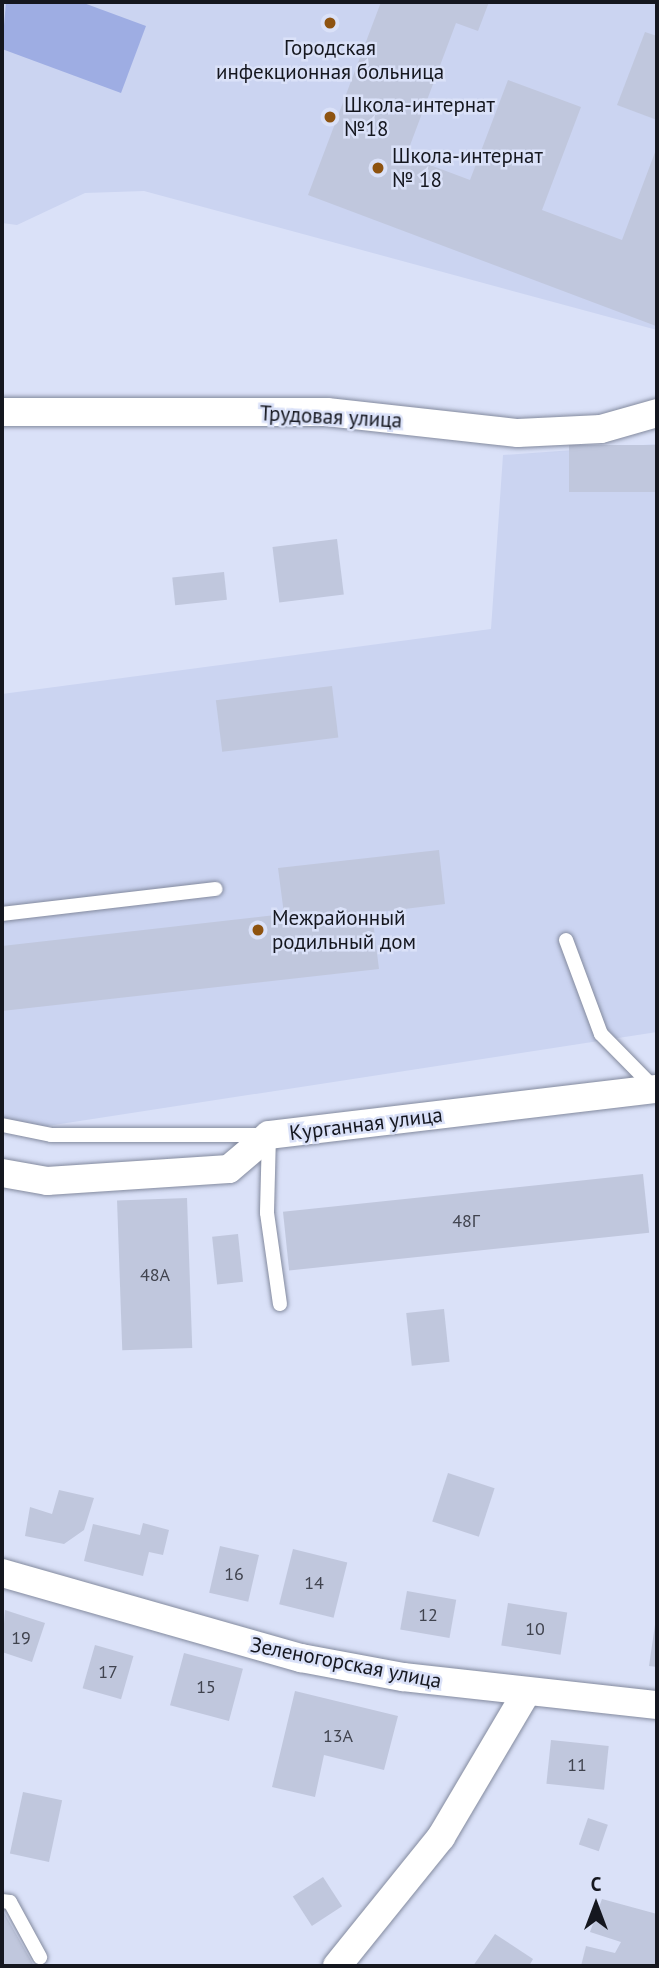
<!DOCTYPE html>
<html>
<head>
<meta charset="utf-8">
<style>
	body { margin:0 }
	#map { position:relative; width:659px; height:1968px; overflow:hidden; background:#dae1f8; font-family:"PT Sans",sans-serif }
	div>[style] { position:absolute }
	.built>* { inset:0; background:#cbd4f1 }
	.green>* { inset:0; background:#9eade3 }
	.building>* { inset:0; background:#c0c7dd; transform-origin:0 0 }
	.roads { filter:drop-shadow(0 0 2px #838a9e) drop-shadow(0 0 2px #838a9e) }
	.service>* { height:14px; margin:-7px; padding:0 7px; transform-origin:7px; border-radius:7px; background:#fff }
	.minor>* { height:28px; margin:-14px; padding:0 14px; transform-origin:14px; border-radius:14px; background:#fff }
	.dots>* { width:19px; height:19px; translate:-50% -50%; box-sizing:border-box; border:4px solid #dae1f8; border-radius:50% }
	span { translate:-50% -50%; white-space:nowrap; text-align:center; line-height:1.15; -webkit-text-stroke:5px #dae1f8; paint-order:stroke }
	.number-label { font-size:18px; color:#40434e }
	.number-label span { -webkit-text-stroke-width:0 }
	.poi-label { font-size:21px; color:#15171f }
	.left { translate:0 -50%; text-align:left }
	.street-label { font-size:21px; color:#15171f }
	.frame { position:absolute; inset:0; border:4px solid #15171f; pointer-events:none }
	.north { position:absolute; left:561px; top:1870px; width:70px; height:70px; -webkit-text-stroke:5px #dae1f8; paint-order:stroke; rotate:0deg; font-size:19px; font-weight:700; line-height:28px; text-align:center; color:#15171f }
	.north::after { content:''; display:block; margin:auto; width:24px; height:32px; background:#15171f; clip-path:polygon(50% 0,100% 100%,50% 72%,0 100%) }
</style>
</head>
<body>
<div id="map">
	<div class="built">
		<i style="clip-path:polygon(2px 2px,657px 2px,657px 330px,144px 191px,85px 193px,17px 225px,2px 223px)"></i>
		<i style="clip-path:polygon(657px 444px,657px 1032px,2px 1133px,2px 694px,491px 629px,503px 455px)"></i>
	</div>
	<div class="green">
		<i style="clip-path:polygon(6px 2px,81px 2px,146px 26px,121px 93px,2px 49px)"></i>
	</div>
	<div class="building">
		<i style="clip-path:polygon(381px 2px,489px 2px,478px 31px,456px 23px,406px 156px,470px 180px,508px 80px,581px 107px,542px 210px,622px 240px,657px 147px,656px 326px,308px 195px)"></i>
		<i style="clip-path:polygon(645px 32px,657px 36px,657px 120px,617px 105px)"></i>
		<i style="left:657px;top:445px;width:47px;height:88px;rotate:90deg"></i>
		<i style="left:337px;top:539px;width:56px;height:65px;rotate:83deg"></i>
		<i style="left:224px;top:572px;width:28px;height:52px;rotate:84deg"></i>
		<i style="left:332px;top:686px;width:52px;height:117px;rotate:83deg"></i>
		<i style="clip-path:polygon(439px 850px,445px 904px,372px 913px,379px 969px,2px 1011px,2px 946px,284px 914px,278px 868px)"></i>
		<i style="left:643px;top:1174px;width:59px;height:362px;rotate:84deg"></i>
		<i style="left:187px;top:1198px;width:150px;height:70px;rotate:88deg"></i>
		<i style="left:238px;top:1234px;width:48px;height:26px;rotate:84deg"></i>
		<i style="left:444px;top:1309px;width:53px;height:38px;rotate:84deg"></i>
		<i style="left:448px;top:1473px;width:49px;height:51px;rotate:18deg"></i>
		<i style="clip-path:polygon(59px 1490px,94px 1498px,84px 1530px,64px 1544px,25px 1536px,30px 1507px,52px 1514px)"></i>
		<i style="clip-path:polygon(143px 1523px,169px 1530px,163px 1555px,149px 1552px,143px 1576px,84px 1561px,93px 1524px,140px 1535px)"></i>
		<i style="left:220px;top:1546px;width:40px;height:48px;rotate:13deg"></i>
		<i style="left:293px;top:1549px;width:56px;height:57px;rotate:14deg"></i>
		<i style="left:407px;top:1591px;width:50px;height:39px;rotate:10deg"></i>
		<i style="left:508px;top:1603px;width:60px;height:43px;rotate:9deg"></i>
		<i style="clip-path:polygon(5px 1610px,45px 1623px,32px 1662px,2px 1652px)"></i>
		<i style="clip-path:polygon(656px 1618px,657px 1618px,657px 1667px,649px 1666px)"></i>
		<i style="left:95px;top:1645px;width:40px;height:45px;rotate:16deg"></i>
		<i style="left:184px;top:1653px;width:61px;height:54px;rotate:15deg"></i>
		<i style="clip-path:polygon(295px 1691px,398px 1716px,384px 1770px,324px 1755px,315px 1797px,272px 1787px)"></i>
		<i style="left:551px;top:1740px;width:58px;height:44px;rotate:6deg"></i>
		<i style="left:23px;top:1792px;width:40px;height:63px;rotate:12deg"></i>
		<i style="left:588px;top:1818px;width:21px;height:28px;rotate:19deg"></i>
		<i style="left:323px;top:1877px;width:35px;height:36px;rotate:57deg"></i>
		<i style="clip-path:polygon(602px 1899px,657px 1914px,657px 1966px,581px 1966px,586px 1946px,615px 1953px,621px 1942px,590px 1932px)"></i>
		<i style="clip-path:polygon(2px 1909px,33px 1964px,31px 1966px,2px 1966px)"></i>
		<i style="clip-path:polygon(495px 1934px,533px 1959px,529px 1966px,473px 1966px)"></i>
	</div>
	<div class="roads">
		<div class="service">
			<i style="left:2px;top:914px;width:215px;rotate:-6.7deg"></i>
			<i style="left:566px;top:940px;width:100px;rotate:69.6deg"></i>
			<i style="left:601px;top:1034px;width:77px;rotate:45.5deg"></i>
			<i style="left:2px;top:1125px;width:50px;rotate:11.5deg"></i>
			<i style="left:51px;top:1135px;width:218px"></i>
			<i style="left:269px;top:1135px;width:78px;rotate:91.5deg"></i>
			<i style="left:267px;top:1213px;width:92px;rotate:81.9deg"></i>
			<i style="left:2px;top:1901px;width:8px;rotate:7deg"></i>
			<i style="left:10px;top:1902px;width:63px;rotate:61.4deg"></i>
		</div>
		<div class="minor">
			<i style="left:2px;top:412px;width:325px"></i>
			<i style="left:327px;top:412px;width:192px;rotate:6.3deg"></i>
			<i style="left:518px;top:433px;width:83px;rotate:-2.8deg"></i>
			<i style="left:601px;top:429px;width:58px;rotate:-15.9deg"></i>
			<i style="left:2px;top:1173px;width:46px;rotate:10.1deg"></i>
			<i style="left:47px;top:1181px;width:182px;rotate:-3.8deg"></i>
			<i style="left:229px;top:1169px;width:52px;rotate:-40.4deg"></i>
			<i style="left:269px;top:1135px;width:391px;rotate:-6.8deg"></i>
			<i style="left:2px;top:1573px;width:311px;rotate:15.9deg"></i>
			<i style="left:301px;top:1658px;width:104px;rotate:10.6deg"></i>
			<i style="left:403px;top:1677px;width:256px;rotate:6.3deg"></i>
			<i style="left:337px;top:1966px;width:166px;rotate:-51.1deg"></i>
			<i style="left:441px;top:1837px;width:167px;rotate:-59.4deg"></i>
		</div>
	</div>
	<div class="dots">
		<i style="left:330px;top:23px;background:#8e5310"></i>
		<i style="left:330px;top:117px;background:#8e5310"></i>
		<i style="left:378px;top:168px;background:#8e5310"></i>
		<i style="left:258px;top:930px;background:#8e5310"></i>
	</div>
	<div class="number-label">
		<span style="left:466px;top:1221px">48Г</span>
		<span style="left:155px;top:1275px">48А</span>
		<span style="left:234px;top:1574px">16</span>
		<span style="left:314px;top:1583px">14</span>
		<span style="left:428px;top:1615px">12</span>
		<span style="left:535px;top:1629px">10</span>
		<span style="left:21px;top:1638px">19</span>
		<span style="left:108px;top:1672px">17</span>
		<span style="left:206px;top:1687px">15</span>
		<span style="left:338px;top:1736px">13А</span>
		<span style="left:577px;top:1765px">11</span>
	</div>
	<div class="poi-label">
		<span style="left:330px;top:60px">Городская<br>инфекционная больница</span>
		<span class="left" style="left:344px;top:117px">Школа-интернат<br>№18</span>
		<span class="left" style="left:392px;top:168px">Школа-интернат<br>№ 18</span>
		<span class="left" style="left:272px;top:930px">Межрайонный<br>родильный дом</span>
	</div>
	<div class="street-label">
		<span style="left:331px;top:417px;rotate:3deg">Трудовая улица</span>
		<span style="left:366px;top:1124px;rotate:-7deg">Курганная улица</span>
		<span style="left:346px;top:1663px;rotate:11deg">Зеленогорская улица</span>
	</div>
	<div class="frame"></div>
	<div class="north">С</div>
</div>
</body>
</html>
